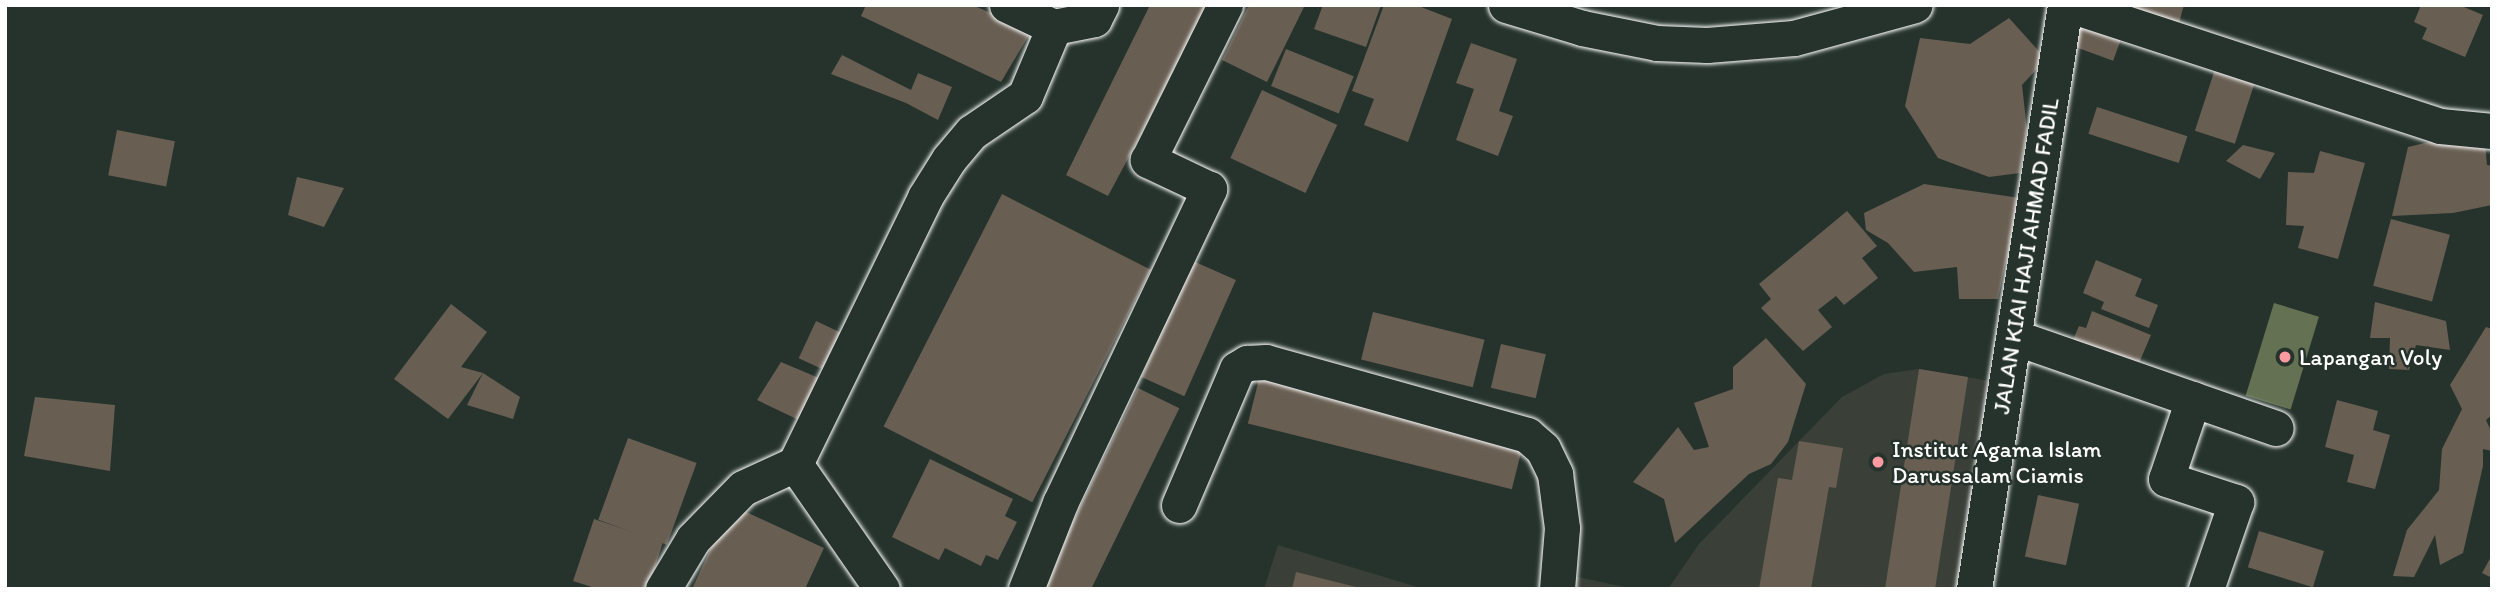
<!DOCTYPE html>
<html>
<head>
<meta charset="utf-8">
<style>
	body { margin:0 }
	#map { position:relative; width:2497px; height:594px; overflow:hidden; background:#26332d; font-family:Itim,sans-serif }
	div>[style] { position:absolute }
	.built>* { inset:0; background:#3a4038 }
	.green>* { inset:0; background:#647253; transform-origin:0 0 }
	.building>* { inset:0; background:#685e52; transform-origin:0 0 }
	.roads { filter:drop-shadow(0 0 2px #fff) drop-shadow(0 0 2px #fff) }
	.minor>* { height:35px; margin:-17.5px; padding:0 17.5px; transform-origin:17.5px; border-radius:17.5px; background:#26332d }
	.dots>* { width:19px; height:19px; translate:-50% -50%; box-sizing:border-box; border:4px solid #26332d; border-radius:50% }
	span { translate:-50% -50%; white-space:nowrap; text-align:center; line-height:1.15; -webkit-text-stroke:5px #26332d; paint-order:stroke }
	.street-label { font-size:23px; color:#fff }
	.poi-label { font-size:23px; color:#fff }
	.left { translate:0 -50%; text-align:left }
	.frame { position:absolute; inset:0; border:7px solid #fff; pointer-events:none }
</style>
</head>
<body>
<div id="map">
	<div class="built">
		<i style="clip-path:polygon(1919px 369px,1990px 381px,1957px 589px,1668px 589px,1699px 544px,1842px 397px,1884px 374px)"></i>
		<i style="clip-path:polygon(1278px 545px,1424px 589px,1264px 589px)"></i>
		<i style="clip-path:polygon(1545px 570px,1634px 589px,1539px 589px)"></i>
	</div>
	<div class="green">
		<i style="left:2274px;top:303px;width:47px;height:97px;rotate:17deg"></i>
	</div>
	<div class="building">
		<i style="clip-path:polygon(866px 5px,972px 5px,1032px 30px,1001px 82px,861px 16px)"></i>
		<i style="clip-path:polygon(1150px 5px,1210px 5px,1108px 196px,1066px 175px)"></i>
		<i style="clip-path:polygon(1249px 5px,1305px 5px,1267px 82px,1222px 60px)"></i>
		<i style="clip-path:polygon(1323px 5px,1381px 5px,1366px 47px,1314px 29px)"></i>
		<i style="clip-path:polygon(1384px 5px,1416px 5px,1452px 19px,1408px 142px,1364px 125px,1374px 99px,1352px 91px)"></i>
		<i style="clip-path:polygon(2116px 5px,2184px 5px,2179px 23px)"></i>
		<i style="clip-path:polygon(2421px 5px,2459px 5px,2483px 15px,2465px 57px,2422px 39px,2427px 28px,2414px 22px)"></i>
		<i style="left:2078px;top:14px;width:49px;height:32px;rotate:20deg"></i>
		<i style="clip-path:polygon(2009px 18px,2046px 59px,2022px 85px,2027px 130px,2020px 173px,1989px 177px,1938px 158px,1905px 106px,1920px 38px,1970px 44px)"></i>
		<i style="clip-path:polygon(1471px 43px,1517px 59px,1499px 111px,1513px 116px,1498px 156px,1456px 140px,1474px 89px,1456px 83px)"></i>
		<i style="left:1286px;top:49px;width:73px;height:40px;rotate:22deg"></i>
		<i style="clip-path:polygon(842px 55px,911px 90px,918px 73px,952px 87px,938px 120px,906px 103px,831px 74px)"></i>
		<i style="left:2215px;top:69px;width:42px;height:65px;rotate:18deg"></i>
		<i style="left:1262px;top:90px;width:83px;height:75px;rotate:25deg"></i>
		<i style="left:2097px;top:107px;width:95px;height:28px;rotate:18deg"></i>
		<i style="left:117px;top:130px;width:59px;height:46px;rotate:11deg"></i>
		<i style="clip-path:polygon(2442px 139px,2485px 143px,2487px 165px,2492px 166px,2492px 205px,2453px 213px,2392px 216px,2408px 147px)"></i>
		<i style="clip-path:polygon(2243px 145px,2275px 153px,2260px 179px,2226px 161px)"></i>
		<i style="clip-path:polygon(2320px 151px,2365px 163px,2338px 259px,2298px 248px,2304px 226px,2286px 225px,2288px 172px,2314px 173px)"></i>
		<i style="clip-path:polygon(297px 177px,344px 188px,324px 227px,288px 215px)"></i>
		<i style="clip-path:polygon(1924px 184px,2020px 198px,2012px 251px,2005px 265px,1998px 299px,1959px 299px,1957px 267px,1914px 272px,1888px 243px,1866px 230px,1864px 213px)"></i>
		<i style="left:1002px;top:194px;width:167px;height:261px;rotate:27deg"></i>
		<i style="clip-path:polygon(1847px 211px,1877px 246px,1862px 258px,1878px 278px,1844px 305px,1836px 296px,1818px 310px,1832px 327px,1803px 351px,1761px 308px,1771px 299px,1759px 284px)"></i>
		<i style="left:2391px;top:219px;width:61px;height:69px;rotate:15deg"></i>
		<i style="clip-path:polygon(2096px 260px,2142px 279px,2135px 296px,2158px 305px,2149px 328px,2101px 309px,2104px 302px,2083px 293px)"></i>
		<i style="left:1193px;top:261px;width:47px;height:127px;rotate:24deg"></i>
		<i style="clip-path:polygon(2375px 302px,2446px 321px,2450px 350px,2416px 345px,2409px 370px,2389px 369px,2390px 338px,2370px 338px)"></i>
		<i style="clip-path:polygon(451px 304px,487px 332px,461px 367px,483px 373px,448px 419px,394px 379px)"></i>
		<i style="clip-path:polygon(2092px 311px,2151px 335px,2133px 377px,2068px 351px,2079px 326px,2086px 328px)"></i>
		<i style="left:1373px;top:312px;width:115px;height:49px;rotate:14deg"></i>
		<i style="left:816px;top:321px;width:33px;height:41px;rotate:25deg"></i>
		<i style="clip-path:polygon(2486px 327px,2492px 329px,2492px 415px,2486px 420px,2492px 433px,2492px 451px,2483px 449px,2483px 466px,2463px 553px,2440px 565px,2435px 535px,2414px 577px,2393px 576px,2407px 530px,2439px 490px,2442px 449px,2462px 409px,2450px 385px)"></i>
		<i style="clip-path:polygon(1766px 338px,1806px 384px,1788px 442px,1771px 464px,1749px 474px,1675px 543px,1664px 499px,1633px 482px,1678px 427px,1694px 450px,1709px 447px,1694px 403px,1733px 389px,1733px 367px)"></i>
		<i style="left:1501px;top:344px;width:46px;height:45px;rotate:13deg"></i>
		<i style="clip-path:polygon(781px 362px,826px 381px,803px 422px,757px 400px)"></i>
		<i style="clip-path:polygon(1919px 369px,1968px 377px,1948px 507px,1935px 589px,1885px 589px)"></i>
		<i style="clip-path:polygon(483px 373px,520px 397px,513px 419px,467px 405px)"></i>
		<i style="left:1260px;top:375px;width:272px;height:50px;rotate:14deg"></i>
		<i style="left:1138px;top:388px;width:46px;height:224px;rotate:26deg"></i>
		<i style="clip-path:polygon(35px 397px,115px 405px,110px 471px,24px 456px)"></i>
		<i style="clip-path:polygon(2337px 400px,2378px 411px,2373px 430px,2390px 435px,2375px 489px,2347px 482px,2354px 455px,2325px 447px)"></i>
		<i style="left:628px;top:438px;width:73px;height:87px;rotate:20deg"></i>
		<i style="clip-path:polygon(1799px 441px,1843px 448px,1836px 488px,1829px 487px,1811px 589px,1759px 589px,1778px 478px,1792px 480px)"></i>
		<i style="clip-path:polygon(930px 459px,1013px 499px,1005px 516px,1017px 522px,998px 560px,986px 555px,981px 566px,945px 548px,939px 560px,892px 537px)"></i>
		<i style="left:2038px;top:495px;width:42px;height:63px;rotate:12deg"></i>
		<i style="clip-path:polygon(731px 505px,824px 548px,805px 589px,692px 589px)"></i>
		<i style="clip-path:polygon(594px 519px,663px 542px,648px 589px,598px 589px,573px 581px)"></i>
		<i style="left:2259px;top:531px;width:68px;height:38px;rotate:17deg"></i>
		<i style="clip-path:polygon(2492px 555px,2492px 578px,2482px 573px)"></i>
		<i style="clip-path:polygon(1296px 572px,1360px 588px,1360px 589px,1292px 589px)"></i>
	</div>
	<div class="roads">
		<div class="minor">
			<i style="left:1007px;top:5px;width:52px;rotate:25.1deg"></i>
			<i style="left:1054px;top:27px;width:41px;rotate:-11.3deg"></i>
			<i style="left:1094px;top:19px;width:16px;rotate:-63deg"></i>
			<i style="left:1506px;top:5px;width:79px;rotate:16.8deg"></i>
			<i style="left:1582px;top:28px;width:76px;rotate:11.3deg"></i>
			<i style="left:1657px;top:43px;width:50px;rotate:2.3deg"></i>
			<i style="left:1707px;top:45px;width:87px;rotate:-4.6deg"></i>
			<i style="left:1794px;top:38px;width:125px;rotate:-15.3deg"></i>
			<i style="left:2070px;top:5px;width:389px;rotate:18.1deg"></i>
			<i style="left:2440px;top:126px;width:52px;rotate:5.5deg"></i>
			<i style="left:2014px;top:337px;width:277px;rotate:19.2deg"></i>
			<i style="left:2193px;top:399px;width:84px;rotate:108.6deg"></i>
			<i style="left:2166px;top:479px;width:74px;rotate:18.2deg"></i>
			<i style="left:2236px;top:502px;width:92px;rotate:109deg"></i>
			<i style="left:795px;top:464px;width:152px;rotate:55.2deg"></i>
			<i style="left:1179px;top:505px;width:148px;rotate:-66.9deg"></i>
			<i style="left:1237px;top:369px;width:12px;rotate:-31deg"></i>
			<i style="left:1247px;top:363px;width:19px;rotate:-3deg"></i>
			<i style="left:1266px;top:362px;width:271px;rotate:15.6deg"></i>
			<i style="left:1527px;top:435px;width:21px;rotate:41deg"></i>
			<i style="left:1543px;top:449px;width:28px;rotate:64deg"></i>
			<i style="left:1555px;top:474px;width:54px;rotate:82.6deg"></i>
			<i style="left:1562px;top:528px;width:61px;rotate:94.7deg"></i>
			<i style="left:663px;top:589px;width:58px;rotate:-59deg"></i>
			<i style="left:693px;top:539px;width:71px;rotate:-45.6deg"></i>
			<i style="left:743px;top:488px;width:57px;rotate:-24.8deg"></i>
			<i style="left:795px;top:464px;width:297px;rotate:-64deg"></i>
			<i style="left:925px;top:197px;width:45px;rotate:-57.7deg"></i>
			<i style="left:949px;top:159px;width:35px;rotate:-50deg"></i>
			<i style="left:972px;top:132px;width:64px;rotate:-34.2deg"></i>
			<i style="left:1025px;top:96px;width:75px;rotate:-67.2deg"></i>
			<i style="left:1026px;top:589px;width:92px;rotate:-68.4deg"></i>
			<i style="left:1060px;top:503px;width:348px;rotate:-64.6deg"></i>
			<i style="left:1209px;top:189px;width:68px;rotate:-154.6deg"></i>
			<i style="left:1148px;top:160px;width:173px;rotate:-63.6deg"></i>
			<i style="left:1974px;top:589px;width:591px;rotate:-81.14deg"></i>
		</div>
	</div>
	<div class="dots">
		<i style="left:2285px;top:357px;background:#ff9aa2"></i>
		<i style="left:1878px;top:462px;background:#ff9aa2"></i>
	</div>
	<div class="street-label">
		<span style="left:2026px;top:256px;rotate:-81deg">JALAN KIAI HAJI AHMAD FADIL</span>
	</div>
	<div class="poi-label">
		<span class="left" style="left:2299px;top:357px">Lapangan Voly</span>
		<span class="left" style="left:1892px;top:462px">Institut Agama Islam<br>Darussalam Ciamis</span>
	</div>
	<div class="frame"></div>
</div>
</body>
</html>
